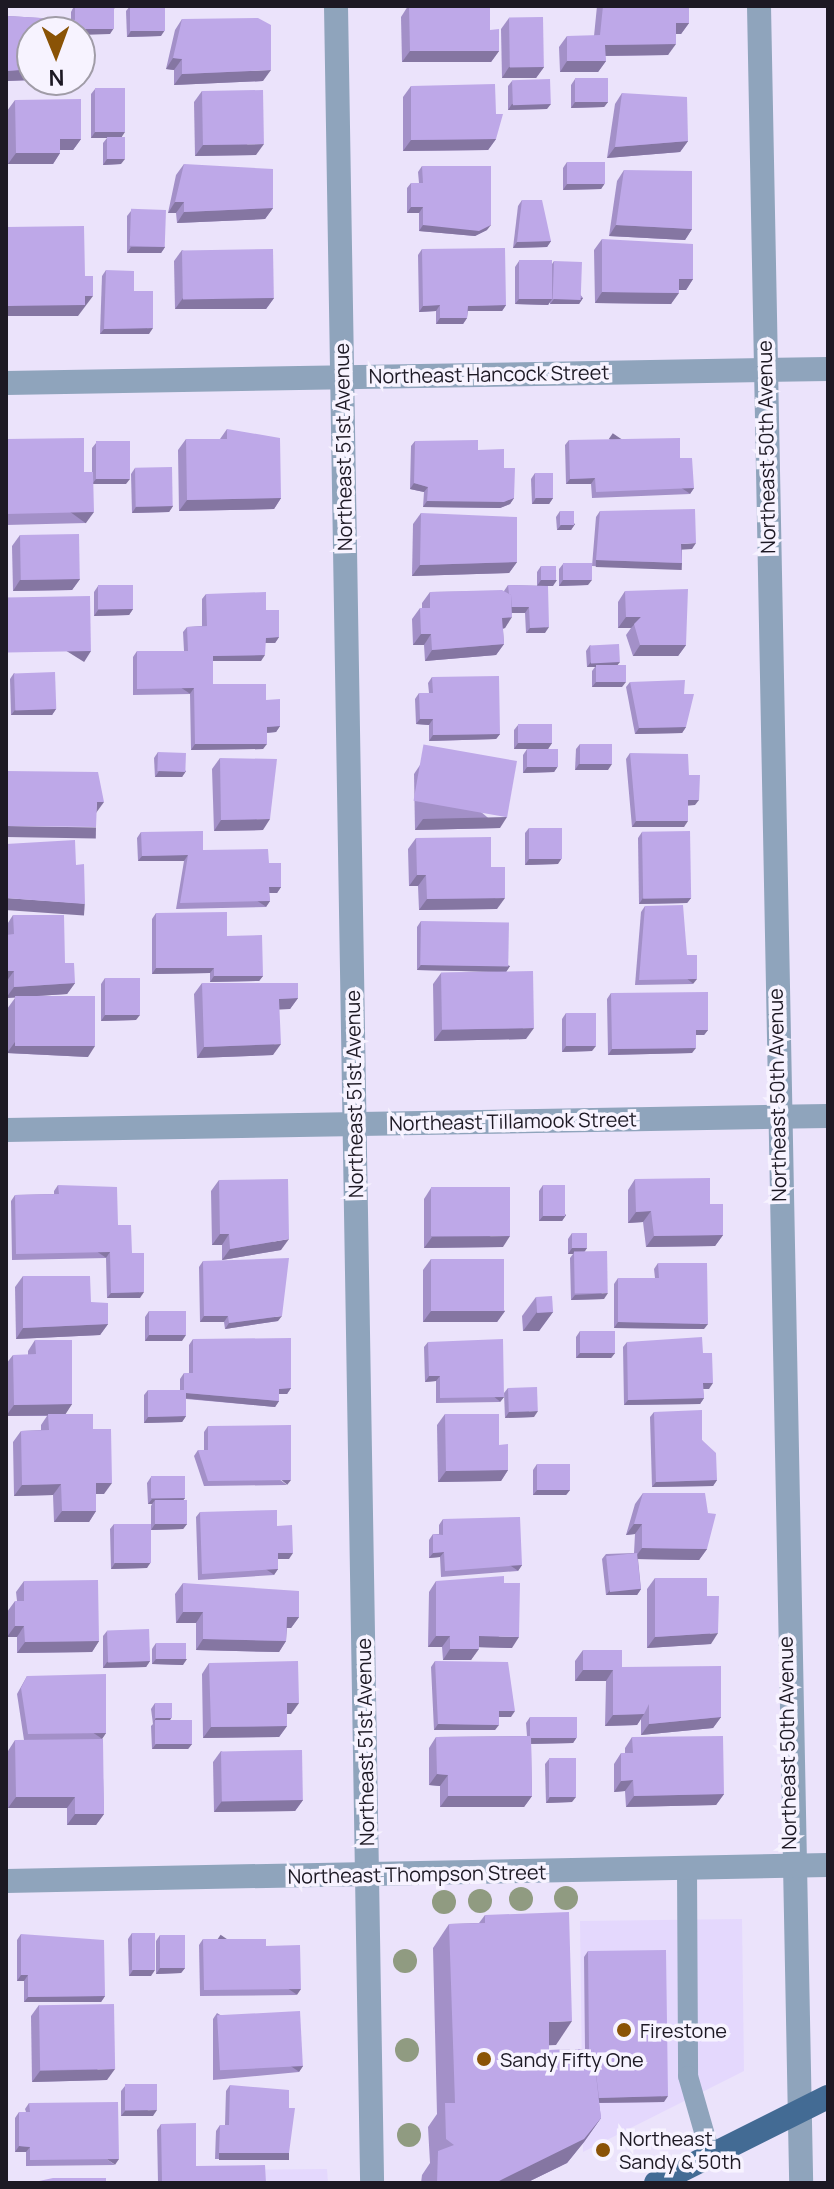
<!DOCTYPE html>
<html>
<head>
<meta charset="utf-8">
<style>
	body { margin:0 }
	#map { position:relative; width:834px; height:2189px; overflow:hidden; background:#ebe3fb; font-family:Manrope,sans-serif }
	div>[style] { position:absolute }
	.built>* { inset:0; background:#e4d8fd }
	.service>* { height:20px; margin:-10px; padding:0 10px; transform-origin:10px; border-radius:10px; background:#8fa4bc }
	.minor>* { height:24px; margin:-12px; padding:0 12px; transform-origin:12px; border-radius:12px; background:#8fa4bc }
	.primary>* { height:24px; margin:-12px; padding:0 12px; transform-origin:12px; border-radius:12px; background:#436b94 }
	.trees>* { width:24px; height:24px; margin:-12px; border-radius:50%; background:#909b81 }
	.wall>* { inset:0; background:#a390c8 }
	.shaded-wall>* { inset:0; background:#8576a2; transform-origin:0 0 }
	.building>* { inset:0; background:#bea8e8; transform-origin:0 0 }
	.dots>* { width:22px; height:22px; translate:-50% -50%; box-sizing:border-box; border:4px solid #f7f3ff; border-radius:50% }
	span { translate:-50% -50%; white-space:nowrap; text-align:center; line-height:1.15; -webkit-text-stroke:7px #f7f3ff; paint-order:stroke }
	.street-label { font-size:20px; color:#1d1924 }
	.poi-label { font-size:20px; color:#1d1924 }
	.left { translate:0 -50%; text-align:left }
	.frame { position:absolute; inset:0; border:8px solid #1d1924; pointer-events:none }
	.north { position:absolute; left:16px; top:16px; width:80px; height:80px; box-sizing:border-box; background:#f7f3ff; border:2px solid #a09ca7; border-radius:50%; rotate:179deg; font-size:22px; font-weight:700; line-height:32px; text-align:center; color:#1d1924 }
	.north::after { content:''; display:block; margin:auto; width:28px; height:36px; background:#8a5306; clip-path:polygon(50% 0,100% 100%,50% 72%,0 100%) }
</style>
</head>
<body>
<div id="map">
	<div class="built">
		<i style="clip-path:polygon(742px 1919px,744px 2071px,583px 2152px,580px 1921px)"></i>
		<i style="clip-path:polygon(327px 2169px,328px 2183px,158px 2183px,158px 2171px)"></i>
	</div>
	<div class="service">
		<i style="left:687px;top:1868px;width:208px;rotate:89.7deg"></i>
		<i style="left:688px;top:2076px;width:83px;rotate:74deg"></i>
	</div>
	<div class="minor">
		<i style="left:336px;top:6px;width:2177px;rotate:89.05deg"></i>
		<i style="left:759px;top:6px;width:2177px;rotate:88.89deg"></i>
		<i style="left:6px;top:383px;width:822px;rotate:-0.98deg"></i>
		<i style="left:6px;top:1130px;width:822px;rotate:-0.98deg"></i>
		<i style="left:6px;top:1881px;width:822px;rotate:-1.12deg"></i>
	</div>
	<div class="primary">
		<i style="left:656px;top:2183px;width:192px;rotate:-26.6deg"></i>
	</div>
	<div class="trees">
		<i style="left:566px;top:1898px"></i>
		<i style="left:521px;top:1899px"></i>
		<i style="left:480px;top:1901px"></i>
		<i style="left:444px;top:1902px"></i>
		<i style="left:405px;top:1961px"></i>
		<i style="left:407px;top:2050px"></i>
		<i style="left:409px;top:2135px"></i>
	</div>
	<div class="wall">
		<i style="clip-path:polygon(74px 6px,116px 6px,114px 9px,110px 34px,32px 32px,32px 80px,6px 81px,6px 18px,8px 16px,71px 20px,71px 12px)"></i>
		<i style="clip-path:polygon(130px 6px,161px 36px,127px 37px,126px 11px)"></i>
		<i style="clip-path:polygon(408px 6px,490px 30px,499px 51px,491px 62px,402px 62px,401px 17px)"></i>
		<i style="clip-path:polygon(597px 6px,689px 6px,689px 23px,681px 34px,676px 34px,668px 55px,605px 56px,606px 61px,598px 72px,560px 72px,559px 47px,567px 36px,594px 36px)"></i>
		<i style="clip-path:polygon(509px 18px,544px 67px,536px 78px,502px 78px,501px 29px)"></i>
		<i style="clip-path:polygon(182px 19px,263px 81px,174px 85px,174px 70px,166px 69px,175px 30px)"></i>
		<i style="clip-path:polygon(575px 79px,608px 102px,604px 107px,571px 108px,571px 85px)"></i>
		<i style="clip-path:polygon(512px 81px,547px 109px,508px 110px,508px 86px)"></i>
		<i style="clip-path:polygon(411px 86px,496px 139px,488px 150px,403px 151px,403px 97px)"></i>
		<i style="clip-path:polygon(95px 89px,122px 137px,121px 164px,103px 165px,103px 143px,107px 138px,91px 138px,91px 94px)"></i>
		<i style="clip-path:polygon(202px 91px,256px 155px,195px 156px,194px 102px)"></i>
		<i style="clip-path:polygon(622px 93px,688px 141px,680px 152px,607px 158px,615px 104px)"></i>
		<i style="clip-path:polygon(15px 100px,81px 139px,73px 150px,60px 150px,60px 153px,53px 164px,8px 164px,7px 111px)"></i>
		<i style="clip-path:polygon(567px 162px,605px 183px,601px 189px,563px 190px,563px 168px)"></i>
		<i style="clip-path:polygon(184px 164px,273px 208px,265px 219px,177px 223px,176px 213px,168px 213px,176px 175px)"></i>
		<i style="clip-path:polygon(422px 166px,487px 230px,475px 236px,419px 231px,419px 213px,407px 213px,407px 188px,411px 183px,419px 183px,418px 172px)"></i>
		<i style="clip-path:polygon(624px 170px,692px 229px,685px 240px,609px 236px,617px 181px)"></i>
		<i style="clip-path:polygon(522px 200px,551px 241px,547px 247px,513px 248px,518px 206px)"></i>
		<i style="clip-path:polygon(131px 211px,165px 247px,161px 253px,127px 253px,127px 216px)"></i>
		<i style="clip-path:polygon(602px 239px,693px 279px,686px 290px,679px 290px,671px 304px,595px 303px,594px 250px)"></i>
		<i style="clip-path:polygon(422px 249px,506px 305px,502px 311px,468px 311px,467px 318px,463px 324px,436px 324px,436px 311px,419px 312px,418px 255px)"></i>
		<i style="clip-path:polygon(182px 250px,274px 298px,266px 309px,175px 309px,174px 261px)"></i>
		<i style="clip-path:polygon(519px 261px,552px 264px,554px 261px,583px 298px,579px 304px,550px 304px,550px 302px,548px 305px,515px 304px,515px 267px)"></i>
		<i style="clip-path:polygon(106px 270px,134px 291px,149px 334px,100px 334px,102px 276px)"></i>
		<i style="clip-path:polygon(227px 429px,281px 498px,274px 509px,179px 511px,178px 450px,186px 439px,220px 439px)"></i>
		<i style="clip-path:polygon(6px 439px,84px 472px,92px 472px,92px 448px,96px 443px,126px 484px,93px 484px,86px 523px,6px 525px)"></i>
		<i style="clip-path:polygon(569px 440px,680px 458px,694px 488px,690px 494px,592px 498px,591px 484px,566px 484px,565px 445px)"></i>
		<i style="clip-path:polygon(415px 441px,478px 450px,514px 498px,510px 504px,500px 508px,423px 507px,424px 492px,410px 489px,411px 446px)"></i>
		<i style="clip-path:polygon(135px 468px,173px 506px,169px 512px,132px 513px,131px 474px)"></i>
		<i style="clip-path:polygon(535px 473px,553px 498px,549px 504px,532px 504px,531px 479px)"></i>
		<i style="clip-path:polygon(560px 511px,575px 524px,571px 530px,557px 530px,556px 517px)"></i>
		<i style="clip-path:polygon(600px 511px,692px 549px,682px 549px,682px 563px,678px 569px,592px 566px,596px 517px)"></i>
		<i style="clip-path:polygon(421px 513px,517px 562px,509px 573px,412px 576px,413px 524px)"></i>
		<i style="clip-path:polygon(20px 535px,80px 579px,72px 590px,13px 591px,12px 546px)"></i>
		<i style="clip-path:polygon(563px 564px,588px 585px,559px 586px,559px 569px)"></i>
		<i style="clip-path:polygon(541px 566px,553px 586px,537px 586px,537px 572px)"></i>
		<i style="clip-path:polygon(508px 585px,548px 586px,545px 633px,526px 633px,525px 613px,512px 613px,505px 628px,503px 629px,504px 644px,496px 655px,425px 661px,424px 645px,413px 645px,412px 619px,420px 608px,422px 608px,422px 603px,430px 592px,504px 591px)"></i>
		<i style="clip-path:polygon(98px 586px,133px 609px,129px 615px,94px 616px,94px 592px)"></i>
		<i style="clip-path:polygon(625px 591px,686px 645px,678px 656px,633px 656px,626px 635px,631px 628px,618px 628px,618px 602px)"></i>
		<i style="clip-path:polygon(206px 594px,266px 610px,279px 637px,275px 643px,265px 643px,261px 661px,213px 661px,213px 684px,266px 700px,280px 726px,276px 732px,267px 733px,263px 749px,191px 750px,190px 694px,133px 695px,133px 657px,137px 651px,184px 651px,183px 632px,187px 627px,202px 626px,202px 599px)"></i>
		<i style="clip-path:polygon(590px 645px,617px 665px,622px 687px,592px 687px,592px 671px,595px 667px,587px 667px,586px 651px)"></i>
		<i style="clip-path:polygon(14px 673px,56px 709px,52px 715px,11px 715px,10px 679px)"></i>
		<i style="clip-path:polygon(432px 677px,500px 734px,496px 739px,429px 741px,429px 725px,416px 724px,415px 699px,419px 693px,429px 693px,428px 683px)"></i>
		<i style="clip-path:polygon(630px 682px,686px 727px,682px 733px,635px 734px,626px 687px)"></i>
		<i style="clip-path:polygon(518px 725px,552px 743px,548px 749px,514px 749px,514px 730px)"></i>
		<i style="clip-path:polygon(580px 744px,608px 770px,575px 770px,576px 749px)"></i>
		<i style="clip-path:polygon(527px 749px,558px 766px,554px 772px,523px 773px,523px 755px)"></i>
		<i style="clip-path:polygon(158px 752px,186px 771px,182px 777px,155px 777px,154px 758px)"></i>
		<i style="clip-path:polygon(630px 753px,689px 775px,695px 805px,688px 805px,684px 827px,632px 827px,626px 759px)"></i>
		<i style="clip-path:polygon(220px 758px,263px 830px,214px 831px,212px 769px)"></i>
		<i style="clip-path:polygon(422px 762px,500px 828px,415px 830px,414px 774px)"></i>
		<i style="clip-path:polygon(529px 828px,558px 864px,525px 865px,525px 833px)"></i>
		<i style="clip-path:polygon(141px 832px,203px 850px,269px 863px,281px 887px,277px 893px,269px 893px,270px 901px,266px 907px,176px 909px,184px 861px,138px 861px,137px 838px)"></i>
		<i style="clip-path:polygon(642px 832px,691px 898px,687px 903px,639px 904px,638px 838px)"></i>
		<i style="clip-path:polygon(416px 838px,491px 867px,497px 909px,419px 910px,418px 886px,409px 886px,408px 849px)"></i>
		<i style="clip-path:polygon(645px 906px,687px 955px,693px 984px,635px 985px,641px 912px)"></i>
		<i style="clip-path:polygon(156px 913px,227px 936px,263px 976px,259px 981px,210px 982px,210px 973px,152px 974px,152px 919px)"></i>
		<i style="clip-path:polygon(13px 915px,65px 963px,75px 983px,67px 994px,6px 998px,6px 926px)"></i>
		<i style="clip-path:polygon(421px 921px,510px 966px,506px 972px,526px 1039px,434px 1041px,433px 984px,441px 973px,500px 972px,417px 970px,417px 927px)"></i>
		<i style="clip-path:polygon(105px 978px,136px 1020px,101px 1021px,101px 984px)"></i>
		<i style="clip-path:polygon(202px 983px,298px 998px,290px 1009px,279px 1009px,273px 1055px,197px 1058px,194px 994px)"></i>
		<i style="clip-path:polygon(611px 993px,708px 1030px,704px 1035px,696px 1035px,692px 1053px,608px 1055px,607px 999px)"></i>
		<i style="clip-path:polygon(15px 998px,88px 1057px,7px 1053px,7px 1009px)"></i>
		<i style="clip-path:polygon(566px 1013px,592px 1051px,562px 1052px,562px 1019px)"></i>
		<i style="clip-path:polygon(635px 1179px,710px 1204px,723px 1235px,715px 1246px,646px 1247px,643px 1222px,628px 1223px,628px 1190px)"></i>
		<i style="clip-path:polygon(219px 1180px,281px 1250px,222px 1260px,222px 1245px,212px 1245px,211px 1191px)"></i>
		<i style="clip-path:polygon(58px 1185px,118px 1225px,132px 1253px,140px 1298px,107px 1298px,106px 1258px,12px 1260px,11px 1201px,15px 1195px,54px 1194px,54px 1191px)"></i>
		<i style="clip-path:polygon(543px 1185px,566px 1215px,562px 1221px,539px 1221px,539px 1191px)"></i>
		<i style="clip-path:polygon(431px 1188px,503px 1247px,424px 1248px,424px 1199px)"></i>
		<i style="clip-path:polygon(572px 1233px,587px 1248px,584px 1252px,604px 1299px,571px 1300px,570px 1258px,573px 1254px,568px 1254px,568px 1239px)"></i>
		<i style="clip-path:polygon(431px 1259px,505px 1311px,497px 1322px,423px 1322px,423px 1270px)"></i>
		<i style="clip-path:polygon(203px 1261px,278px 1321px,225px 1329px,224px 1322px,200px 1322px,199px 1267px)"></i>
		<i style="clip-path:polygon(658px 1263px,704px 1329px,614px 1328px,614px 1284px,618px 1278px,655px 1278px,654px 1269px)"></i>
		<i style="clip-path:polygon(23px 1276px,91px 1302px,108px 1324px,100px 1335px,16px 1339px,15px 1287px)"></i>
		<i style="clip-path:polygon(536px 1297px,553px 1312px,539px 1331px,523px 1331px,522px 1316px)"></i>
		<i style="clip-path:polygon(149px 1311px,182px 1341px,145px 1341px,145px 1317px)"></i>
		<i style="clip-path:polygon(580px 1331px,615px 1353px,611px 1358px,576px 1358px,576px 1337px)"></i>
		<i style="clip-path:polygon(193px 1339px,291px 1388px,287px 1394px,279px 1394px,279px 1401px,275px 1407px,186px 1399px,186px 1416px,182px 1422px,144px 1423px,144px 1395px,148px 1390px,180px 1390px,180px 1379px,184px 1373px,189px 1373px,189px 1345px)"></i>
		<i style="clip-path:polygon(35px 1340px,72px 1404px,65px 1414px,93px 1429px,104px 1494px,96px 1494px,96px 1511px,89px 1522px,54px 1522px,53px 1495px,14px 1496px,13px 1442px,21px 1431px,41px 1430px,41px 1425px,47px 1416px,6px 1416px,6px 1364px,13px 1355px,28px 1355px,28px 1351px)"></i>
		<i style="clip-path:polygon(428px 1342px,504px 1397px,500px 1402px,436px 1403px,436px 1381px,425px 1382px,424px 1347px)"></i>
		<i style="clip-path:polygon(627px 1342px,703px 1353px,709px 1389px,703px 1389px,704px 1398px,700px 1404px,624px 1405px,623px 1347px)"></i>
		<i style="clip-path:polygon(508px 1388px,534px 1417px,505px 1418px,504px 1393px)"></i>
		<i style="clip-path:polygon(654px 1412px,702px 1440px,717px 1480px,713px 1486px,652px 1487px,650px 1417px)"></i>
		<i style="clip-path:polygon(445px 1414px,499px 1445px,508px 1470px,501px 1481px,438px 1482px,437px 1425px)"></i>
		<i style="clip-path:polygon(208px 1426px,287px 1485px,204px 1486px,194px 1456px,198px 1450px,204px 1450px,204px 1432px)"></i>
		<i style="clip-path:polygon(537px 1464px,570px 1490px,566px 1495px,533px 1495px,533px 1470px)"></i>
		<i style="clip-path:polygon(151px 1477px,185px 1498px,183px 1500px,187px 1524px,183px 1529px,151px 1530px,147px 1568px,111px 1569px,110px 1529px,114px 1524px,151px 1524px,151px 1506px,152px 1504px,148px 1504px,147px 1483px)"></i>
		<i style="clip-path:polygon(643px 1493px,707px 1549px,699px 1560px,638px 1559px,641px 1589px,637px 1595px,606px 1595px,602px 1559px,606px 1554px,634px 1553px,635px 1534px,626px 1535px,635px 1504px)"></i>
		<i style="clip-path:polygon(200px 1512px,277px 1526px,289px 1559px,278px 1559px,278px 1569px,274px 1575px,198px 1580px,196px 1517px)"></i>
		<i style="clip-path:polygon(443px 1519px,522px 1565px,518px 1571px,441px 1577px,440px 1557px,429px 1558px,429px 1540px,433px 1534px,439px 1534px,439px 1525px)"></i>
		<i style="clip-path:polygon(655px 1578px,707px 1596px,711px 1644px,647px 1648px,647px 1589px)"></i>
		<i style="clip-path:polygon(24px 1581px,99px 1641px,92px 1652px,17px 1653px,17px 1637px,7px 1637px,7px 1612px,15px 1601px,17px 1601px,16px 1592px)"></i>
		<i style="clip-path:polygon(436px 1581px,512px 1648px,479px 1647px,471px 1660px,443px 1660px,442px 1647px,428px 1647px,429px 1592px)"></i>
		<i style="clip-path:polygon(183px 1583px,299px 1617px,291px 1628px,287px 1628px,286px 1641px,279px 1652px,196px 1650px,196px 1623px,176px 1623px,175px 1594px)"></i>
		<i style="clip-path:polygon(107px 1631px,150px 1661px,146px 1667px,103px 1668px,103px 1636px)"></i>
		<i style="clip-path:polygon(156px 1643px,183px 1665px,152px 1664px,152px 1649px)"></i>
		<i style="clip-path:polygon(583px 1650px,622px 1667px,721px 1717px,713px 1728px,641px 1735px,641px 1719px,637px 1725px,605px 1726px,606px 1681px,575px 1681px,575px 1661px)"></i>
		<i style="clip-path:polygon(435px 1661px,511px 1717px,499px 1717px,495px 1730px,434px 1730px,431px 1667px)"></i>
		<i style="clip-path:polygon(209px 1663px,291px 1714px,287px 1714px,287px 1726px,279px 1737px,203px 1738px,202px 1674px)"></i>
		<i style="clip-path:polygon(27px 1676px,106px 1733px,102px 1739px,104px 1814px,96px 1825px,67px 1825px,67px 1808px,8px 1808px,8px 1751px,15px 1740px,24px 1740px,17px 1694px)"></i>
		<i style="clip-path:polygon(155px 1703px,192px 1744px,188px 1749px,152px 1749px,151px 1726px,153px 1724px,151px 1709px)"></i>
		<i style="clip-path:polygon(530px 1717px,577px 1737px,573px 1743px,531px 1744px,532px 1796px,524px 1807px,440px 1807px,440px 1786px,429px 1785px,429px 1748px,436px 1737px,527px 1736px,526px 1723px)"></i>
		<i style="clip-path:polygon(632px 1737px,724px 1794px,716px 1805px,626px 1807px,625px 1791px,614px 1792px,614px 1764px,621px 1753px,625px 1753px,625px 1748px)"></i>
		<i style="clip-path:polygon(221px 1751px,303px 1800px,295px 1811px,214px 1812px,213px 1762px)"></i>
		<i style="clip-path:polygon(549px 1759px,572px 1802px,546px 1803px,545px 1764px)"></i>
		<i style="clip-path:polygon(485px 1915px,556px 2045px,549px 2045px,549px 2050px,585px 2049px,584px 1957px,588px 1951px,664px 2102px,599px 2103px,601px 2118px,584px 2142px,567px 2163px,526px 2183px,421px 2183px,422px 2175px,430px 2163px,428px 2127px,437px 2114px,433px 1948px,449px 1924px,479px 1923px)"></i>
		<i style="clip-path:polygon(132px 1933px,151px 1976px,129px 1976px,128px 1939px)"></i>
		<i style="clip-path:polygon(21px 1934px,105px 1996px,101px 2002px,24px 2002px,24px 1981px,17px 1981px,17px 1940px)"></i>
		<i style="clip-path:polygon(160px 1935px,185px 1968px,181px 1973px,156px 1974px,156px 1941px)"></i>
		<i style="clip-path:polygon(203px 1939px,266px 1946px,297px 1995px,200px 1996px,199px 1945px)"></i>
		<i style="clip-path:polygon(39px 2005px,107px 2080px,32px 2082px,31px 2016px)"></i>
		<i style="clip-path:polygon(217px 2013px,303px 2066px,299px 2072px,213px 2080px,213px 2019px)"></i>
		<i style="clip-path:polygon(230px 2085px,285px 2159px,215px 2159px,216px 2131px,220px 2125px,225px 2125px,226px 2091px)"></i>
		<i style="clip-path:polygon(125px 2086px,153px 2116px,121px 2116px,121px 2091px)"></i>
		<i style="clip-path:polygon(29px 2103px,115px 2165px,26px 2166px,26px 2152px,15px 2152px,15px 2118px,19px 2112px,26px 2112px,25px 2109px)"></i>
		<i style="clip-path:polygon(161px 2124px,196px 2166px,266px 2183px,158px 2183px,157px 2130px)"></i>
	</div>
	<div class="shaded-wall">
		<i style="clip-path:polygon(676px 23px,689px 23px,681px 34px,668px 34px)"></i>
		<i style="clip-path:polygon(114px 28px,110px 34px,80px 35px,80px 32px,73px 32px,75px 29px)"></i>
		<i style="clip-path:polygon(165px 30px,161px 36px,127px 37px,131px 31px)"></i>
		<i style="clip-path:polygon(676px 44px,668px 55px,598px 56px,605px 45px)"></i>
		<i style="clip-path:polygon(410px 51px,499px 51px,491px 62px,402px 62px)"></i>
		<i style="clip-path:polygon(173px 58px,182px 59px,174px 70px,166px 69px)"></i>
		<i style="clip-path:polygon(567px 61px,606px 61px,598px 72px,560px 72px)"></i>
		<i style="clip-path:polygon(509px 67px,544px 67px,536px 78px,502px 78px)"></i>
		<i style="clip-path:polygon(32px 69px,32px 80px,6px 81px,6px 73px,7px 71px)"></i>
		<i style="clip-path:polygon(271px 70px,263px 81px,174px 85px,182px 74px)"></i>
		<i style="clip-path:polygon(575px 102px,608px 102px,604px 107px,571px 108px)"></i>
		<i style="clip-path:polygon(512px 104px,551px 104px,547px 109px,508px 110px)"></i>
		<i style="clip-path:polygon(95px 132px,125px 132px,121px 138px,91px 138px)"></i>
		<i style="clip-path:polygon(60px 139px,81px 139px,73px 150px,52px 150px)"></i>
		<i style="clip-path:polygon(496px 139px,488px 150px,403px 151px,411px 140px)"></i>
		<i style="clip-path:polygon(688px 141px,680px 152px,607px 158px,615px 147px)"></i>
		<i style="clip-path:polygon(264px 144px,256px 155px,195px 156px,203px 145px)"></i>
		<i style="clip-path:polygon(16px 153px,60px 153px,53px 164px,8px 164px)"></i>
		<i style="clip-path:polygon(107px 159px,125px 159px,121px 164px,103px 165px)"></i>
		<i style="clip-path:polygon(605px 183px,601px 189px,563px 190px,567px 184px)"></i>
		<i style="clip-path:polygon(175px 202px,184px 202px,176px 213px,168px 213px)"></i>
		<i style="clip-path:polygon(411px 207px,423px 207px,419px 213px,407px 213px)"></i>
		<i style="clip-path:polygon(273px 208px,265px 219px,177px 223px,184px 212px)"></i>
		<i style="clip-path:polygon(423px 225px,491px 225px,487px 230px,475px 236px,419px 231px)"></i>
		<i style="clip-path:polygon(616px 225px,692px 229px,685px 240px,609px 236px)"></i>
		<i style="clip-path:polygon(551px 241px,547px 247px,513px 248px,517px 242px)"></i>
		<i style="clip-path:polygon(131px 247px,165px 247px,161px 253px,127px 253px)"></i>
		<i style="clip-path:polygon(679px 279px,693px 279px,686px 290px,671px 290px)"></i>
		<i style="clip-path:polygon(602px 292px,679px 293px,671px 304px,595px 303px)"></i>
		<i style="clip-path:polygon(85px 296px,93px 296px,78px 316px,6px 316px,6px 306px)"></i>
		<i style="clip-path:polygon(183px 298px,274px 298px,266px 309px,175px 309px)"></i>
		<i style="clip-path:polygon(583px 298px,579px 304px,550px 304px,554px 299px)"></i>
		<i style="clip-path:polygon(519px 299px,552px 299px,548px 305px,515px 304px)"></i>
		<i style="clip-path:polygon(440px 305px,436px 311px,419px 312px,423px 306px)"></i>
		<i style="clip-path:polygon(506px 305px,502px 311px,464px 311px,468px 306px)"></i>
		<i style="clip-path:polygon(440px 318px,467px 318px,463px 324px,436px 324px)"></i>
		<i style="clip-path:polygon(153px 328px,149px 334px,100px 334px,104px 329px)"></i>
		<i style="clip-path:polygon(595px 478px,591px 484px,566px 484px,570px 479px)"></i>
		<i style="clip-path:polygon(96px 479px,130px 479px,126px 484px,92px 484px)"></i>
		<i style="clip-path:polygon(414px 483px,428px 487px,424px 492px,410px 489px)"></i>
		<i style="left:694px;top:488px;width:7px;height:98px;rotate:124deg"></i>
		<i style="clip-path:polygon(281px 498px,274px 509px,179px 511px,187px 500px)"></i>
		<i style="clip-path:polygon(514px 498px,510px 504px,500px 508px,423px 507px,427px 501px)"></i>
		<i style="clip-path:polygon(536px 498px,553px 498px,549px 504px,532px 504px)"></i>
		<i style="clip-path:polygon(173px 506px,169px 512px,132px 513px,136px 507px)"></i>
		<i style="left:94px;top:512px;width:14px;height:88px;rotate:126deg"></i>
		<i style="clip-path:polygon(575px 524px,571px 530px,557px 530px,561px 525px)"></i>
		<i style="clip-path:polygon(696px 543px,692px 549px,677px 550px,681px 544px)"></i>
		<i style="left:596px;top:560px;width:86px;height:7px;rotate:2deg"></i>
		<i style="clip-path:polygon(517px 562px,509px 573px,412px 576px,420px 565px)"></i>
		<i style="clip-path:polygon(80px 579px,72px 590px,13px 591px,20px 580px)"></i>
		<i style="clip-path:polygon(541px 580px,557px 580px,553px 586px,537px 586px)"></i>
		<i style="clip-path:polygon(563px 580px,592px 580px,588px 585px,559px 586px)"></i>
		<i style="clip-path:polygon(511px 607px,529px 607px,525px 613px,507px 613px)"></i>
		<i style="clip-path:polygon(133px 609px,129px 615px,94px 616px,98px 610px)"></i>
		<i style="clip-path:polygon(512px 617px,505px 628px,495px 629px,502px 618px)"></i>
		<i style="clip-path:polygon(626px 617px,641px 617px,631px 628px,618px 628px)"></i>
		<i style="clip-path:polygon(549px 627px,545px 633px,526px 633px,530px 628px)"></i>
		<i style="clip-path:polygon(421px 634px,431px 634px,424px 645px,413px 645px)"></i>
		<i style="clip-path:polygon(279px 637px,275px 643px,262px 643px,266px 638px)"></i>
		<i style="clip-path:polygon(504px 644px,496px 655px,425px 661px,432px 650px)"></i>
		<i style="clip-path:polygon(640px 645px,686px 645px,678px 656px,633px 656px)"></i>
		<i style="left:91px;top:651px;width:13px;height:85px;rotate:122deg"></i>
		<i style="clip-path:polygon(265px 655px,261px 661px,209px 661px,213px 656px)"></i>
		<i style="clip-path:polygon(591px 662px,620px 662px,616px 667px,587px 667px)"></i>
		<i style="clip-path:polygon(596px 682px,626px 682px,622px 687px,592px 687px)"></i>
		<i style="left:194px;top:688px;width:7px;height:57px;rotate:124deg"></i>
		<i style="clip-path:polygon(56px 709px,52px 715px,11px 715px,15px 710px)"></i>
		<i style="clip-path:polygon(420px 719px,433px 719px,429px 725px,416px 724px)"></i>
		<i style="clip-path:polygon(280px 726px,276px 732px,263px 733px,267px 727px)"></i>
		<i style="clip-path:polygon(686px 727px,682px 733px,635px 734px,639px 728px)"></i>
		<i style="clip-path:polygon(500px 734px,496px 739px,429px 741px,433px 735px)"></i>
		<i style="clip-path:polygon(518px 743px,552px 743px,548px 749px,514px 749px)"></i>
		<i style="clip-path:polygon(195px 744px,267px 744px,263px 749px,191px 750px)"></i>
		<i style="clip-path:polygon(579px 764px,612px 764px,608px 770px,575px 770px)"></i>
		<i style="clip-path:polygon(558px 766px,554px 772px,523px 773px,527px 767px)"></i>
		<i style="clip-path:polygon(159px 771px,186px 771px,182px 777px,155px 777px)"></i>
		<i style="clip-path:polygon(688px 800px,699px 800px,695px 805px,684px 806px)"></i>
		<i style="clip-path:polygon(97px 802px,104px 802px,96px 813px)"></i>
		<i style="clip-path:polygon(507px 817px,500px 828px,415px 830px,423px 819px)"></i>
		<i style="clip-path:polygon(270px 819px,263px 830px,214px 831px,221px 820px)"></i>
		<i style="clip-path:polygon(636px 821px,688px 821px,684px 827px,632px 827px)"></i>
		<i style="left:6px;top:826px;width:90px;height:11px;rotate:1deg"></i>
		<i style="clip-path:polygon(188px 855px,184px 861px,138px 861px,142px 856px)"></i>
		<i style="clip-path:polygon(562px 858px,558px 864px,525px 865px,529px 859px)"></i>
		<i style="clip-path:polygon(417px 875px,426px 875px,418px 886px,409px 886px)"></i>
		<i style="clip-path:polygon(269px 887px,281px 887px,277px 893px,265px 893px)"></i>
		<i style="left:6px;top:898px;width:79px;height:12px;rotate:4deg"></i>
		<i style="clip-path:polygon(505px 898px,497px 909px,419px 910px,427px 899px)"></i>
		<i style="clip-path:polygon(643px 898px,691px 898px,687px 903px,639px 904px)"></i>
		<i style="left:270px;top:901px;width:7px;height:90px;rotate:124deg"></i>
		<i style="clip-path:polygon(421px 965px,510px 966px,506px 972px,417px 970px)"></i>
		<i style="clip-path:polygon(156px 968px,214px 968px,210px 973px,152px 974px)"></i>
		<i style="clip-path:polygon(6px 971px,14px 971px,6px 982px)"></i>
		<i style="clip-path:polygon(214px 976px,263px 976px,259px 981px,210px 982px)"></i>
		<i style="left:697px;top:979px;width:6px;height:58px;rotate:129deg"></i>
		<i style="clip-path:polygon(75px 983px,67px 994px,6px 998px,14px 987px)"></i>
		<i style="clip-path:polygon(298px 998px,290px 1009px,271px 1010px,279px 999px)"></i>
		<i style="clip-path:polygon(105px 1015px,140px 1015px,136px 1020px,101px 1021px)"></i>
		<i style="clip-path:polygon(534px 1028px,526px 1039px,434px 1041px,442px 1030px)"></i>
		<i style="clip-path:polygon(696px 1030px,708px 1030px,704px 1035px,692px 1035px)"></i>
		<i style="clip-path:polygon(15px 1042px,95px 1046px,88px 1057px,7px 1053px)"></i>
		<i style="clip-path:polygon(281px 1044px,273px 1055px,197px 1058px,204px 1047px)"></i>
		<i style="clip-path:polygon(566px 1046px,596px 1046px,592px 1051px,562px 1052px)"></i>
		<i style="clip-path:polygon(696px 1048px,692px 1053px,608px 1055px,612px 1049px)"></i>
		<i style="clip-path:polygon(651px 1211px,643px 1222px,628px 1223px,636px 1212px)"></i>
		<i style="clip-path:polygon(566px 1215px,562px 1221px,539px 1221px,543px 1216px)"></i>
		<i style="clip-path:polygon(220px 1234px,229px 1234px,222px 1245px,212px 1245px)"></i>
		<i style="clip-path:polygon(723px 1235px,715px 1246px,646px 1247px,654px 1236px)"></i>
		<i style="clip-path:polygon(510px 1236px,503px 1247px,424px 1248px,432px 1237px)"></i>
		<i style="clip-path:polygon(289px 1239px,281px 1250px,222px 1260px,230px 1249px)"></i>
		<i style="clip-path:polygon(572px 1248px,587px 1248px,583px 1254px,574px 1252px,573px 1254px,568px 1254px)"></i>
		<i style="left:110px;top:1252px;width:7px;height:94px;rotate:124deg"></i>
		<i style="clip-path:polygon(144px 1292px,140px 1298px,107px 1298px,111px 1293px)"></i>
		<i style="clip-path:polygon(608px 1293px,604px 1299px,571px 1300px,575px 1295px)"></i>
		<i style="clip-path:polygon(431px 1311px,505px 1311px,497px 1322px,423px 1322px)"></i>
		<i style="clip-path:polygon(537px 1312px,553px 1312px,539px 1331px,523px 1331px)"></i>
		<i style="clip-path:polygon(204px 1316px,228px 1316px,224px 1322px,200px 1322px)"></i>
		<i style="clip-path:polygon(282px 1316px,278px 1321px,225px 1329px,229px 1323px)"></i>
		<i style="clip-path:polygon(618px 1322px,708px 1324px,704px 1329px,614px 1328px)"></i>
		<i style="clip-path:polygon(108px 1324px,100px 1335px,16px 1339px,23px 1328px)"></i>
		<i style="clip-path:polygon(149px 1335px,186px 1335px,182px 1341px,145px 1341px)"></i>
		<i style="clip-path:polygon(580px 1353px,615px 1353px,611px 1358px,576px 1358px)"></i>
		<i style="clip-path:polygon(429px 1376px,440px 1376px,436px 1381px,425px 1382px)"></i>
		<i style="clip-path:polygon(703px 1383px,713px 1383px,709px 1389px,699px 1389px)"></i>
		<i style="clip-path:polygon(291px 1388px,287px 1394px,275px 1394px,279px 1389px)"></i>
		<i style="clip-path:polygon(186px 1393px,279px 1401px,275px 1407px,182px 1398px)"></i>
		<i style="left:504px;top:1397px;width:6px;height:64px;rotate:129deg"></i>
		<i style="clip-path:polygon(704px 1398px,700px 1404px,624px 1405px,628px 1400px)"></i>
		<i style="clip-path:polygon(72px 1404px,65px 1415px,6px 1416px,14px 1405px)"></i>
		<i style="clip-path:polygon(538px 1411px,534px 1417px,505px 1418px,509px 1412px)"></i>
		<i style="clip-path:polygon(186px 1416px,182px 1422px,144px 1423px,148px 1417px)"></i>
		<i style="clip-path:polygon(508px 1470px,501px 1481px,438px 1482px,446px 1471px)"></i>
		<i style="left:291px;top:1480px;width:6px;height:83px;rotate:129deg"></i>
		<i style="clip-path:polygon(717px 1480px,713px 1486px,652px 1487px,656px 1482px)"></i>
		<i style="clip-path:polygon(96px 1483px,112px 1483px,104px 1494px,88px 1494px)"></i>
		<i style="clip-path:polygon(61px 1484px,53px 1495px,14px 1496px,22px 1485px)"></i>
		<i style="clip-path:polygon(537px 1490px,570px 1490px,566px 1495px,533px 1495px)"></i>
		<i style="clip-path:polygon(185px 1498px,181px 1503px,155px 1500px,152px 1504px,148px 1504px,152px 1499px)"></i>
		<i style="clip-path:polygon(62px 1511px,96px 1511px,89px 1522px,54px 1522px)"></i>
		<i style="clip-path:polygon(155px 1524px,187px 1524px,183px 1529px,151px 1530px)"></i>
		<i style="clip-path:polygon(634px 1524px,642px 1524px,635px 1534px,626px 1535px)"></i>
		<i style="clip-path:polygon(642px 1548px,707px 1549px,699px 1560px,634px 1559px)"></i>
		<i style="clip-path:polygon(444px 1552px,440px 1557px,429px 1558px,433px 1553px)"></i>
		<i style="clip-path:polygon(278px 1553px,293px 1553px,289px 1559px,274px 1559px)"></i>
		<i style="clip-path:polygon(151px 1562px,147px 1568px,111px 1569px,115px 1563px)"></i>
		<i style="left:522px;top:1565px;width:7px;height:77px;rotate:124deg"></i>
		<i style="left:278px;top:1569px;width:7px;height:76px;rotate:124deg"></i>
		<i style="clip-path:polygon(641px 1589px,637px 1595px,606px 1595px,610px 1590px)"></i>
		<i style="clip-path:polygon(183px 1612px,203px 1612px,196px 1623px,176px 1623px)"></i>
		<i style="clip-path:polygon(287px 1617px,299px 1617px,291px 1628px,279px 1628px)"></i>
		<i style="clip-path:polygon(15px 1626px,24px 1626px,17px 1637px,7px 1637px)"></i>
		<i style="clip-path:polygon(718px 1633px,711px 1644px,647px 1648px,655px 1637px)"></i>
		<i style="clip-path:polygon(436px 1636px,450px 1636px,442px 1647px,428px 1647px)"></i>
		<i style="clip-path:polygon(479px 1636px,519px 1637px,512px 1648px,471px 1647px)"></i>
		<i style="clip-path:polygon(203px 1639px,286px 1641px,279px 1652px,196px 1650px)"></i>
		<i style="clip-path:polygon(99px 1641px,92px 1652px,17px 1653px,25px 1642px)"></i>
		<i style="clip-path:polygon(450px 1649px,479px 1649px,471px 1660px,443px 1660px)"></i>
		<i style="clip-path:polygon(156px 1659px,187px 1659px,183px 1665px,152px 1664px)"></i>
		<i style="clip-path:polygon(150px 1661px,146px 1667px,103px 1668px,107px 1662px)"></i>
		<i style="clip-path:polygon(583px 1670px,613px 1670px,606px 1681px,575px 1681px)"></i>
		<i style="clip-path:polygon(287px 1703px,299px 1703px,291px 1714px,279px 1714px)"></i>
		<i style="clip-path:polygon(499px 1711px,515px 1711px,511px 1717px,495px 1717px)"></i>
		<i style="clip-path:polygon(644px 1714px,637px 1725px,605px 1726px,613px 1715px)"></i>
		<i style="clip-path:polygon(172px 1717px,168px 1723px,155px 1720px,152px 1724px,156px 1718px)"></i>
		<i style="clip-path:polygon(721px 1717px,713px 1728px,641px 1735px,649px 1724px)"></i>
		<i style="clip-path:polygon(438px 1724px,499px 1725px,495px 1730px,434px 1730px)"></i>
		<i style="clip-path:polygon(287px 1726px,279px 1737px,203px 1738px,211px 1727px)"></i>
		<i style="left:106px;top:1733px;width:7px;height:78px;rotate:124deg"></i>
		<i style="clip-path:polygon(577px 1737px,573px 1743px,527px 1744px,531px 1738px)"></i>
		<i style="clip-path:polygon(156px 1744px,192px 1744px,188px 1749px,152px 1749px)"></i>
		<i style="clip-path:polygon(437px 1774px,448px 1775px,440px 1786px,429px 1785px)"></i>
		<i style="clip-path:polygon(633px 1780px,625px 1791px,614px 1792px,621px 1781px)"></i>
		<i style="clip-path:polygon(724px 1794px,716px 1805px,626px 1807px,634px 1796px)"></i>
		<i style="clip-path:polygon(448px 1796px,532px 1796px,524px 1807px,440px 1807px)"></i>
		<i style="clip-path:polygon(16px 1797px,75px 1797px,67px 1808px,8px 1808px)"></i>
		<i style="clip-path:polygon(550px 1797px,576px 1797px,572px 1802px,546px 1803px)"></i>
		<i style="clip-path:polygon(303px 1800px,295px 1811px,214px 1812px,222px 1801px)"></i>
		<i style="clip-path:polygon(75px 1814px,104px 1814px,96px 1825px,67px 1825px)"></i>
		<i style="clip-path:polygon(160px 1968px,185px 1968px,181px 1973px,156px 1974px)"></i>
		<i style="clip-path:polygon(133px 1970px,155px 1970px,151px 1976px,129px 1976px)"></i>
		<i style="clip-path:polygon(21px 1975px,28px 1975px,24px 1981px,17px 1981px)"></i>
		<i style="left:301px;top:1989px;width:7px;height:97px;rotate:124deg"></i>
		<i style="clip-path:polygon(105px 1996px,101px 2002px,24px 2002px,28px 1997px)"></i>
		<i style="clip-path:polygon(572px 2021px,556px 2045px,532px 2046px,549px 2022px)"></i>
		<i style="left:303px;top:2066px;width:7px;height:86px;rotate:124deg"></i>
		<i style="clip-path:polygon(115px 2069px,107px 2080px,32px 2082px,40px 2071px)"></i>
		<i style="clip-path:polygon(668px 2096px,664px 2102px,585px 2103px,589px 2098px)"></i>
		<i style="clip-path:polygon(157px 2110px,153px 2116px,121px 2116px,125px 2111px)"></i>
		<i style="clip-path:polygon(601px 2118px,584px 2142px,567px 2163px,526px 2183px,495px 2183px)"></i>
		<i style="clip-path:polygon(19px 2146px,30px 2147px,26px 2152px,15px 2152px)"></i>
		<i style="left:219px;top:2153px;width:70px;height:7px"></i>
		<i style="left:119px;top:2159px;width:7px;height:89px;rotate:124deg"></i>
	</div>
	<div class="building">
		<i style="left:75px;top:6px;width:39px;height:23px"></i>
		<i style="left:130px;top:6px;width:35px;height:25px"></i>
		<i style="clip-path:polygon(409px 6px,490px 6px,490px 30px,499px 29px,499px 51px,410px 51px)"></i>
		<i style="clip-path:polygon(603px 6px,689px 6px,689px 23px,676px 23px,676px 44px,605px 45px,606px 61px,567px 61px,567px 36px,600px 35px)"></i>
		<i style="clip-path:polygon(8px 16px,76px 20px,76px 32px,32px 32px,32px 69px,7px 71px)"></i>
		<i style="left:543px;top:17px;width:50px;height:34px;rotate:89deg"></i>
		<i style="clip-path:polygon(258px 18px,271px 25px,271px 70px,182px 74px,182px 59px,173px 58px,182px 19px)"></i>
		<i style="left:608px;top:78px;width:24px;height:33px;rotate:90deg"></i>
		<i style="left:550px;top:79px;width:25px;height:38px;rotate:88deg"></i>
		<i style="clip-path:polygon(495px 84px,496px 114px,503px 114px,496px 139px,411px 140px,411px 86px)"></i>
		<i style="left:125px;top:88px;width:44px;height:30px;rotate:90deg"></i>
		<i style="left:263px;top:90px;width:54px;height:61px;rotate:89deg"></i>
		<i style="clip-path:polygon(622px 93px,687px 97px,688px 141px,615px 147px)"></i>
		<i style="clip-path:polygon(81px 99px,81px 139px,60px 139px,60px 153px,16px 153px,15px 100px)"></i>
		<i style="left:125px;top:137px;width:22px;height:18px;rotate:90deg"></i>
		<i style="left:567px;top:162px;width:38px;height:22px"></i>
		<i style="clip-path:polygon(184px 164px,273px 169px,273px 208px,184px 212px,184px 202px,175px 202px)"></i>
		<i style="clip-path:polygon(422px 166px,491px 166px,491px 225px,479px 231px,423px 225px,423px 207px,411px 207px,411px 183px,423px 183px)"></i>
		<i style="clip-path:polygon(624px 170px,692px 171px,692px 229px,616px 225px)"></i>
		<i style="clip-path:polygon(522px 200px,542px 200px,551px 241px,517px 242px)"></i>
		<i style="left:166px;top:210px;width:37px;height:35px;rotate:92deg"></i>
		<i style="clip-path:polygon(84px 226px,85px 276px,93px 276px,93px 296px,85px 296px,85px 305px,6px 306px,6px 227px)"></i>
		<i style="clip-path:polygon(602px 239px,693px 244px,693px 279px,679px 279px,679px 293px,602px 292px)"></i>
		<i style="clip-path:polygon(505px 248px,506px 305px,468px 306px,467px 318px,440px 318px,440px 305px,423px 306px,422px 249px)"></i>
		<i style="left:273px;top:249px;width:49px;height:91px;rotate:89deg"></i>
		<i style="left:552px;top:260px;width:39px;height:33px;rotate:90deg"></i>
		<i style="left:554px;top:261px;width:28px;height:38px;rotate:2deg"></i>
		<i style="clip-path:polygon(106px 270px,134px 271px,134px 291px,153px 291px,153px 328px,104px 329px)"></i>
		<i style="clip-path:polygon(227px 429px,280px 438px,281px 498px,187px 500px,186px 439px,227px 439px)"></i>
		<i style="clip-path:polygon(84px 438px,84px 472px,93px 472px,94px 512px,6px 514px,6px 439px)"></i>
		<i style="clip-path:polygon(680px 438px,680px 458px,692px 458px,694px 488px,596px 492px,595px 478px,570px 479px,569px 440px)"></i>
		<i style="clip-path:polygon(478px 440px,478px 450px,504px 449px,504px 468px,515px 468px,514px 498px,504px 502px,427px 501px,428px 487px,414px 483px,415px 441px)"></i>
		<i style="left:130px;top:441px;width:38px;height:34px;rotate:90deg"></i>
		<i style="left:172px;top:467px;width:39px;height:37px;rotate:89deg"></i>
		<i style="left:535px;top:473px;width:18px;height:25px"></i>
		<i style="clip-path:polygon(695px 509px,696px 543px,681px 544px,682px 563px,596px 560px,600px 511px)"></i>
		<i style="left:560px;top:511px;width:14px;height:14px"></i>
		<i style="clip-path:polygon(421px 513px,517px 517px,517px 562px,420px 565px)"></i>
		<i style="left:79px;top:534px;width:45px;height:59px;rotate:89deg"></i>
		<i style="left:592px;top:563px;width:17px;height:29px;rotate:90deg"></i>
		<i style="left:541px;top:566px;width:15px;height:14px"></i>
		<i style="left:133px;top:585px;width:24px;height:35px;rotate:90deg"></i>
		<i style="clip-path:polygon(508px 585px,548px 586px,549px 627px,530px 628px,529px 607px,512px 607px,511px 595px,509px 594px)"></i>
		<i style="clip-path:polygon(688px 589px,686px 645px,640px 645px,634px 624px,641px 617px,626px 617px,625px 591px)"></i>
		<i style="clip-path:polygon(502px 590px,511px 595px,512px 617px,502px 618px,504px 644px,432px 650px,431px 634px,421px 634px,420px 608px,430px 608px,430px 592px)"></i>
		<i style="clip-path:polygon(266px 592px,266px 610px,279px 610px,279px 637px,266px 638px,265px 655px,213px 656px,213px 684px,266px 684px,266px 700px,280px 699px,280px 726px,267px 727px,267px 744px,195px 744px,194px 688px,137px 689px,137px 651px,188px 651px,187px 627px,207px 626px,206px 594px)"></i>
		<i style="left:90px;top:596px;width:55px;height:84px;rotate:89deg"></i>
		<i style="left:619px;top:644px;width:18px;height:29px;rotate:87deg"></i>
		<i style="left:626px;top:665px;width:17px;height:30px;rotate:90deg"></i>
		<i style="left:55px;top:672px;width:37px;height:41px;rotate:88deg"></i>
		<i style="clip-path:polygon(499px 676px,500px 734px,433px 735px,433px 719px,420px 719px,419px 693px,433px 693px,432px 677px)"></i>
		<i style="clip-path:polygon(685px 680px,684px 694px,694px 694px,686px 727px,639px 728px,630px 682px)"></i>
		<i style="left:552px;top:724px;width:19px;height:34px;rotate:90deg"></i>
		<i style="left:580px;top:744px;width:32px;height:20px"></i>
		<i style="left:527px;top:749px;width:31px;height:18px"></i>
		<i style="left:158px;top:752px;width:28px;height:19px;rotate:2deg"></i>
		<i style="clip-path:polygon(630px 753px,688px 754px,689px 775px,700px 775px,699px 800px,688px 800px,688px 821px,636px 821px)"></i>
		<i style="clip-path:polygon(220px 758px,277px 759px,270px 819px,221px 820px)"></i>
		<i style="left:517px;top:761px;width:57px;height:95px;rotate:100deg"></i>
		<i style="clip-path:polygon(6px 771px,98px 772px,104px 802px,97px 802px,96px 827px,6px 826px)"></i>
		<i style="left:529px;top:828px;width:33px;height:31px"></i>
		<i style="clip-path:polygon(203px 831px,203px 850px,268px 849px,269px 863px,281px 863px,281px 887px,269px 887px,270px 901px,180px 903px,188px 855px,142px 856px,141px 832px)"></i>
		<i style="left:690px;top:831px;width:67px;height:48px;rotate:89deg"></i>
		<i style="clip-path:polygon(491px 837px,491px 867px,505px 867px,505px 898px,427px 899px,426px 875px,417px 875px,416px 838px)"></i>
		<i style="clip-path:polygon(75px 840px,76px 865px,84px 864px,85px 904px,6px 898px,6px 844px)"></i>
		<i style="clip-path:polygon(683px 905px,687px 955px,697px 955px,697px 979px,639px 980px,645px 906px)"></i>
		<i style="clip-path:polygon(227px 912px,227px 936px,262px 935px,263px 976px,214px 976px,214px 968px,156px 968px,156px 913px)"></i>
		<i style="clip-path:polygon(13px 915px,64px 915px,65px 963px,74px 963px,75px 983px,14px 987px,14px 971px,6px 971px,6px 935px,14px 934px)"></i>
		<i style="left:421px;top:921px;width:88px;height:44px;rotate:1deg"></i>
		<i style="left:533px;top:971px;width:57px;height:92px;rotate:89deg"></i>
		<i style="left:105px;top:978px;width:35px;height:37px"></i>
		<i style="clip-path:polygon(202px 983px,298px 983px,298px 998px,279px 999px,281px 1044px,204px 1047px)"></i>
		<i style="clip-path:polygon(708px 992px,708px 1030px,696px 1030px,696px 1048px,612px 1049px,611px 993px)"></i>
		<i style="left:95px;top:996px;width:50px;height:80px;rotate:90deg"></i>
		<i style="left:566px;top:1013px;width:30px;height:33px"></i>
		<i style="clip-path:polygon(710px 1178px,710px 1204px,723px 1204px,723px 1235px,654px 1236px,651px 1211px,636px 1212px,635px 1179px)"></i>
		<i style="clip-path:polygon(288px 1179px,289px 1239px,230px 1249px,229px 1234px,220px 1234px,219px 1180px)"></i>
		<i style="clip-path:polygon(58px 1185px,117px 1187px,118px 1225px,131px 1225px,132px 1253px,144px 1253px,144px 1292px,111px 1293px,110px 1252px,16px 1254px,15px 1195px,59px 1194px)"></i>
		<i style="left:543px;top:1185px;width:22px;height:31px"></i>
		<i style="left:510px;top:1187px;width:49px;height:79px;rotate:90deg"></i>
		<i style="left:572px;top:1233px;width:15px;height:15px"></i>
		<i style="left:607px;top:1251px;width:42px;height:33px;rotate:89deg"></i>
		<i style="clip-path:polygon(289px 1258px,282px 1316px,229px 1323px,228px 1316px,204px 1316px,203px 1261px)"></i>
		<i style="left:431px;top:1259px;width:73px;height:52px"></i>
		<i style="clip-path:polygon(658px 1263px,707px 1263px,708px 1324px,618px 1322px,618px 1278px,659px 1278px)"></i>
		<i style="clip-path:polygon(23px 1276px,90px 1276px,91px 1302px,108px 1303px,108px 1324px,23px 1328px)"></i>
		<i style="left:552px;top:1296px;width:16px;height:16px;rotate:86deg"></i>
		<i style="left:149px;top:1311px;width:37px;height:24px"></i>
		<i style="left:580px;top:1331px;width:35px;height:22px"></i>
		<i style="clip-path:polygon(702px 1337px,703px 1353px,712px 1353px,713px 1383px,703px 1383px,704px 1398px,628px 1400px,627px 1342px)"></i>
		<i style="clip-path:polygon(291px 1338px,291px 1388px,279px 1389px,279px 1401px,186px 1393px,186px 1416px,148px 1417px,148px 1390px,184px 1390px,184px 1373px,193px 1373px,193px 1339px)"></i>
		<i style="clip-path:polygon(503px 1339px,504px 1397px,440px 1398px,440px 1376px,429px 1376px,428px 1342px)"></i>
		<i style="clip-path:polygon(35px 1340px,72px 1340px,72px 1404px,14px 1405px,13px 1355px,36px 1354px)"></i>
		<i style="left:537px;top:1387px;width:24px;height:29px;rotate:88deg"></i>
		<i style="clip-path:polygon(702px 1410px,702px 1440px,716px 1453px,717px 1480px,656px 1482px,654px 1412px)"></i>
		<i style="clip-path:polygon(48px 1414px,93px 1414px,93px 1429px,111px 1429px,112px 1483px,96px 1483px,96px 1511px,62px 1511px,61px 1484px,22px 1485px,21px 1431px,49px 1430px)"></i>
		<i style="clip-path:polygon(445px 1414px,499px 1414px,499px 1445px,508px 1444px,508px 1470px,446px 1471px)"></i>
		<i style="clip-path:polygon(291px 1425px,291px 1480px,208px 1481px,198px 1450px,208px 1450px,208px 1426px)"></i>
		<i style="left:537px;top:1464px;width:33px;height:26px"></i>
		<i style="left:185px;top:1476px;width:22px;height:34px;rotate:90deg"></i>
		<i style="clip-path:polygon(643px 1493px,705px 1493px,708px 1513px,716px 1514px,707px 1549px,642px 1548px,642px 1524px,634px 1524px)"></i>
		<i style="left:155px;top:1500px;width:32px;height:24px"></i>
		<i style="clip-path:polygon(277px 1510px,277px 1526px,292px 1525px,293px 1553px,278px 1553px,278px 1569px,202px 1574px,200px 1512px)"></i>
		<i style="clip-path:polygon(520px 1517px,522px 1565px,445px 1571px,444px 1552px,433px 1553px,433px 1534px,443px 1535px,443px 1519px)"></i>
		<i style="left:114px;top:1524px;width:37px;height:39px"></i>
		<i style="left:637px;top:1553px;width:36px;height:31px;rotate:84deg"></i>
		<i style="clip-path:polygon(504px 1576px,504px 1583px,520px 1583px,519px 1637px,479px 1636px,479px 1649px,450px 1649px,450px 1636px,436px 1636px,436px 1581px)"></i>
		<i style="clip-path:polygon(655px 1578px,707px 1578px,707px 1596px,719px 1596px,718px 1633px,655px 1637px)"></i>
		<i style="clip-path:polygon(98px 1580px,99px 1641px,25px 1642px,24px 1626px,15px 1626px,15px 1601px,24px 1601px,24px 1581px)"></i>
		<i style="clip-path:polygon(183px 1583px,299px 1591px,299px 1617px,287px 1617px,286px 1641px,203px 1639px,203px 1612px,183px 1612px)"></i>
		<i style="left:149px;top:1629px;width:32px;height:42px;rotate:88deg"></i>
		<i style="left:156px;top:1643px;width:30px;height:16px"></i>
		<i style="clip-path:polygon(583px 1650px,622px 1650px,622px 1667px,721px 1666px,721px 1717px,649px 1724px,649px 1704px,644px 1714px,613px 1715px,613px 1670px,583px 1670px)"></i>
		<i style="clip-path:polygon(298px 1661px,299px 1703px,287px 1703px,287px 1726px,211px 1727px,209px 1663px)"></i>
		<i style="clip-path:polygon(435px 1661px,508px 1662px,515px 1711px,499px 1711px,499px 1725px,438px 1724px)"></i>
		<i style="clip-path:polygon(106px 1674px,106px 1733px,28px 1734px,21px 1688px,27px 1676px)"></i>
		<i style="left:155px;top:1703px;width:17px;height:15px"></i>
		<i style="left:530px;top:1717px;width:47px;height:21px"></i>
		<i style="left:155px;top:1720px;width:37px;height:24px"></i>
		<i style="clip-path:polygon(531px 1736px,532px 1796px,448px 1796px,448px 1775px,437px 1774px,436px 1737px)"></i>
		<i style="clip-path:polygon(723px 1736px,724px 1794px,634px 1796px,633px 1780px,621px 1781px,621px 1753px,633px 1753px,632px 1737px)"></i>
		<i style="clip-path:polygon(103px 1739px,104px 1814px,75px 1814px,75px 1797px,16px 1797px,15px 1740px)"></i>
		<i style="left:302px;top:1750px;width:50px;height:81px;rotate:89deg"></i>
		<i style="left:576px;top:1758px;width:39px;height:27px;rotate:90deg"></i>
		<i style="clip-path:polygon(569px 1912px,572px 2021px,549px 2022px,549px 2050px,593px 2049px,601px 2118px,584px 2139px,495px 2183px,437px 2183px,438px 2151px,454px 2145px,446px 2139px,445px 2103px,455px 2103px,449px 1924px,485px 1923px,485px 1915px)"></i>
		<i style="left:132px;top:1933px;width:23px;height:37px"></i>
		<i style="clip-path:polygon(21px 1934px,104px 1940px,105px 1996px,28px 1997px,28px 1975px,21px 1975px)"></i>
		<i style="left:160px;top:1935px;width:25px;height:33px"></i>
		<i style="clip-path:polygon(203px 1939px,266px 1939px,266px 1946px,300px 1945px,301px 1989px,204px 1990px)"></i>
		<i style="clip-path:polygon(666px 1950px,668px 2096px,599px 2098px,593px 2049px,589px 2049px,588px 1951px)"></i>
		<i style="left:114px;top:2004px;width:65px;height:75px;rotate:89deg"></i>
		<i style="left:300px;top:2011px;width:55px;height:83px;rotate:87deg"></i>
		<i style="left:157px;top:2084px;width:26px;height:32px;rotate:90deg"></i>
		<i style="clip-path:polygon(230px 2085px,289px 2090px,289px 2108px,295px 2108px,289px 2153px,219px 2153px,220px 2125px,229px 2125px)"></i>
		<i style="clip-path:polygon(118px 2102px,119px 2159px,30px 2160px,30px 2147px,19px 2146px,19px 2112px,30px 2112px,29px 2103px)"></i>
		<i style="clip-path:polygon(196px 2123px,196px 2166px,265px 2165px,266px 2183px,162px 2183px,161px 2124px)"></i>
		<i style="clip-path:polygon(53px 2178px,106px 2178px,106px 2183px,30px 2183px)"></i>
	</div>
	<div class="dots">
		<i style="left:624px;top:2030px;background:#8a5306"></i>
		<i style="left:484px;top:2059px;background:#8a5306"></i>
		<i style="left:603px;top:2150px;background:#8a5306"></i>
	</div>
	<div class="street-label">
		<span style="left:489px;top:374px;rotate:-1deg">Northeast Hancock Street</span>
		<span style="left:343px;top:447px;rotate:-91deg">Northeast 51st Avenue</span>
		<span style="left:766px;top:447px;rotate:-91deg">Northeast 50th Avenue</span>
		<span style="left:354px;top:1094px;rotate:-91deg">Northeast 51st Avenue</span>
		<span style="left:777px;top:1095px;rotate:-91deg">Northeast 50th Avenue</span>
		<span style="left:513px;top:1121px;rotate:-1deg">Northeast Tillamook Street</span>
		<span style="left:365px;top:1742px;rotate:-91deg">Northeast 51st Avenue</span>
		<span style="left:787px;top:1743px;rotate:-91deg">Northeast 50th Avenue</span>
		<span style="left:417px;top:1874px;rotate:-1deg">Northeast Thompson Street</span>
	</div>
	<div class="poi-label">
		<span class="left" style="left:640px;top:2030px">Firestone</span>
		<span class="left" style="left:500px;top:2059px">Sandy Fifty One</span>
		<span class="left" style="left:619px;top:2150px">Northeast<br>Sandy &amp; 50th</span>
	</div>
	<div class="frame"></div>
	<div class="north">N</div>
</div>
</body>
</html>
